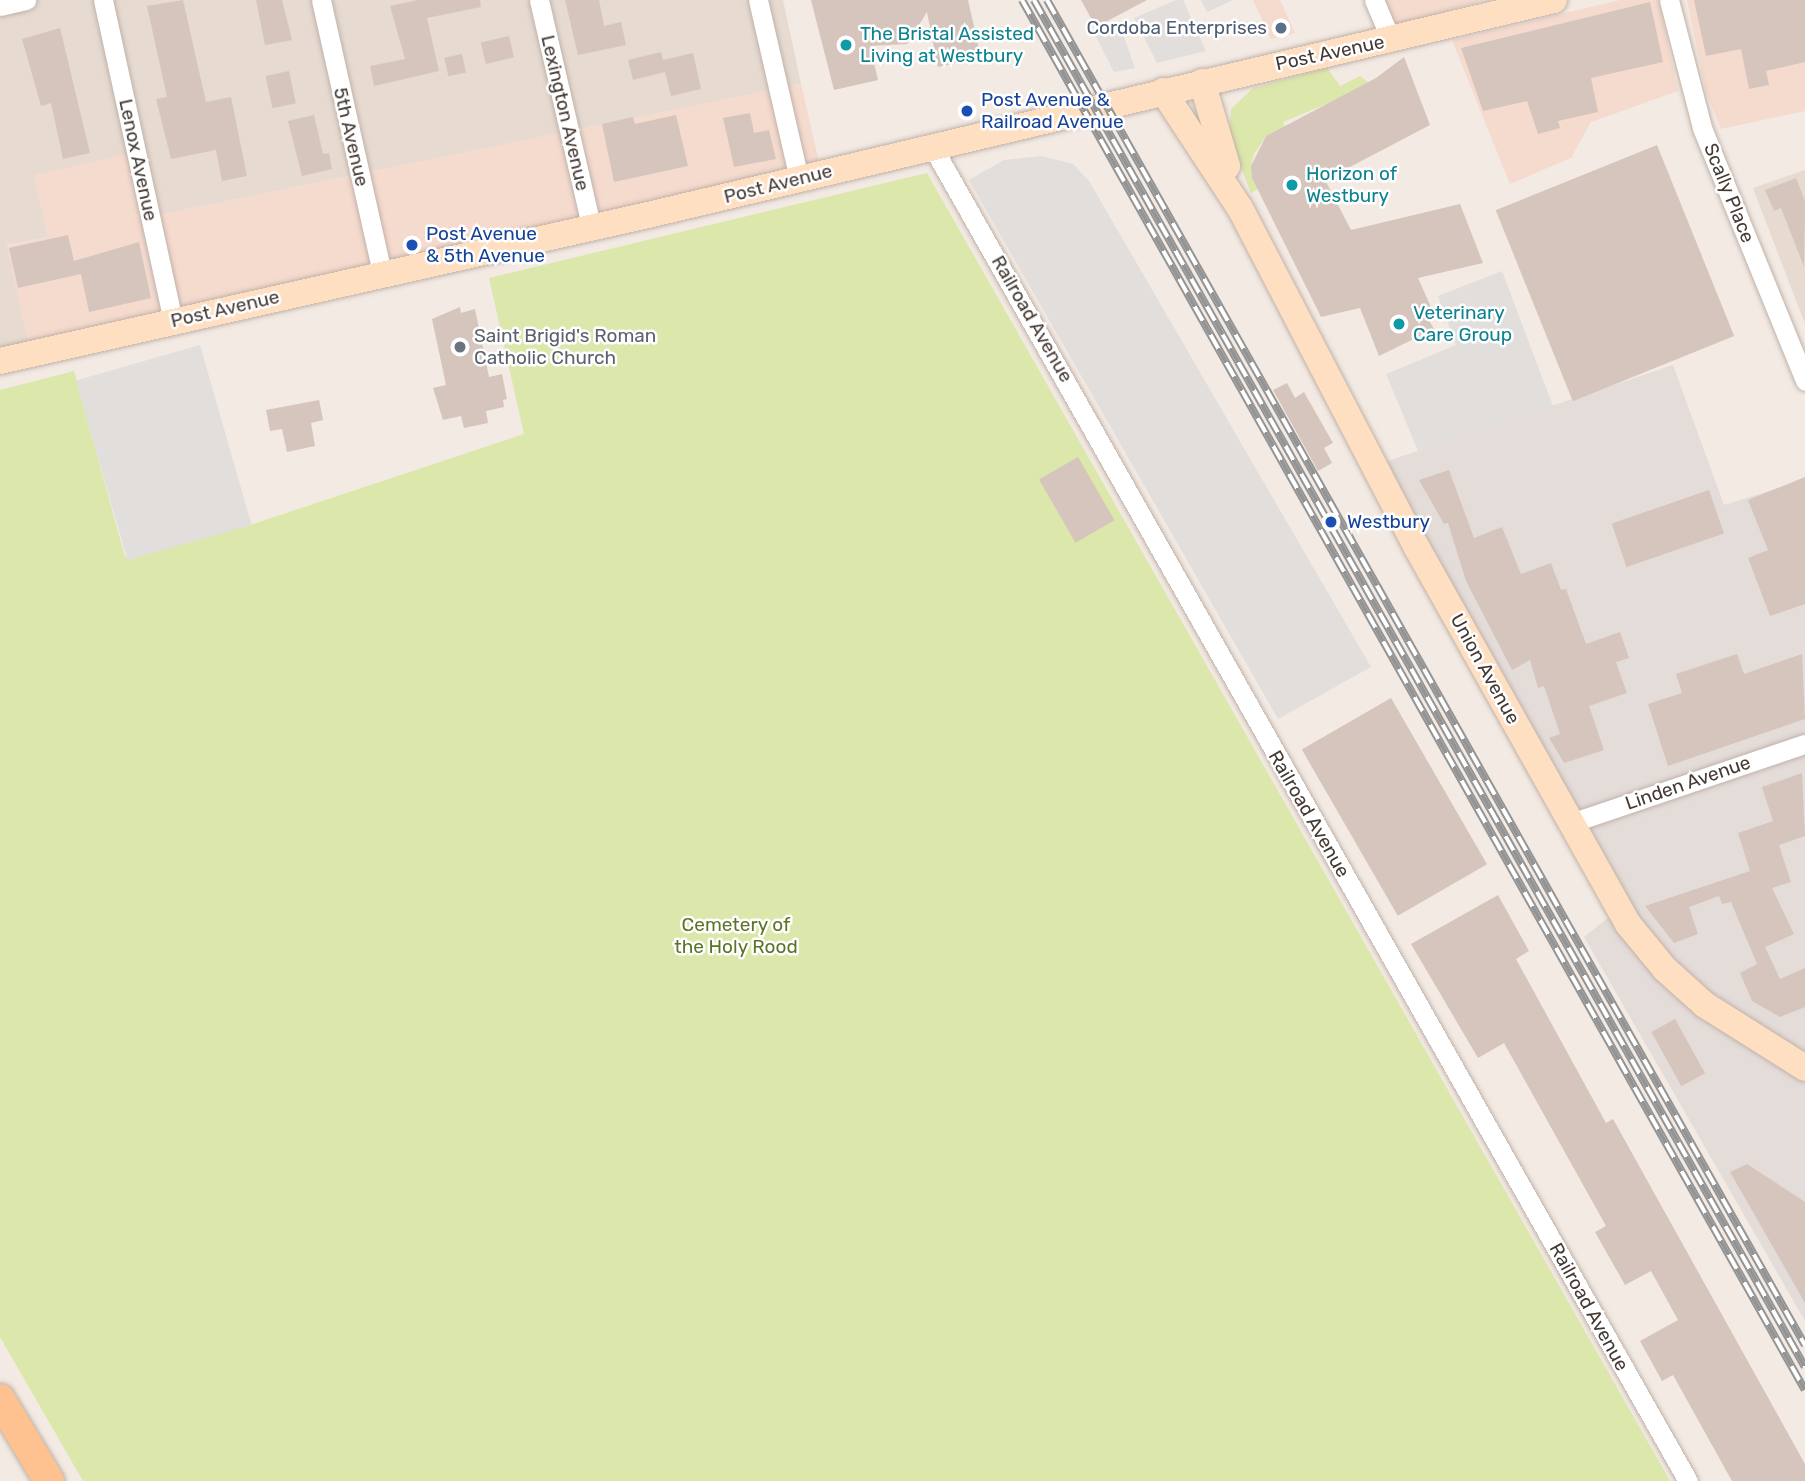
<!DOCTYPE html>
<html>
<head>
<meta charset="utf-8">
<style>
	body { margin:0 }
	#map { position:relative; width:1805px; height:1481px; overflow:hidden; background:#f2eae3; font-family:Rubik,sans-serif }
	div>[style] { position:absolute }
	.residential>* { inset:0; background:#e6dad1 }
	.commercial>* { inset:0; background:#f5dace }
	.industrial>* { inset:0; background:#e4dcd9 }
	.green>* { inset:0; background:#dce7ab }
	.parking>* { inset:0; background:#e2dedc; transform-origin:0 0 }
	.building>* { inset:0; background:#d6c5bc; transform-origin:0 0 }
	.roads { filter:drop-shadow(0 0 2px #c0b2a9) drop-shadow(0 0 2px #c0b2a9) }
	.street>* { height:19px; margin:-9.5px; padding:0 9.5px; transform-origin:9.5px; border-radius:9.5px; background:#fff }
	.secondary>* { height:26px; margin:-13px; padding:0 13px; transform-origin:13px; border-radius:13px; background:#ffdfc1 }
	.primary>* { height:30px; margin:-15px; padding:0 15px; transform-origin:15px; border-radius:15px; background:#fec190 }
	.rail>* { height:8px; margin-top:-4px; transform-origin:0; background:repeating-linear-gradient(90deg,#fff 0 16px,#949494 0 32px); box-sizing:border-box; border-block:2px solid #949494 }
	.dots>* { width:19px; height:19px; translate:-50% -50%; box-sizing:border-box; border:4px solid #fff; border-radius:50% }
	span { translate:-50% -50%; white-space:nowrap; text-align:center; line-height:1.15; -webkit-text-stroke:5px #fff; paint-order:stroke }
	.service-label { font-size:19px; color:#4e5e75 }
	.right { translate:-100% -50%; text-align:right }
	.culture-label { font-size:19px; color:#0d838f }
	.left { translate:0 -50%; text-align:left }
	.street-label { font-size:19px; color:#443934 }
	.transit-label { font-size:19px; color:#164399 }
	.worship-label { font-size:19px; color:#5b616d }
	.park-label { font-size:19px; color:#5a7527 }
</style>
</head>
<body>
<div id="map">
	<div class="residential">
		<i style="clip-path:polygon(0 0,783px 0,801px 84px,154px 216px,34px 175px,48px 237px,7px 245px,31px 355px,0 364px)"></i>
		<i style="clip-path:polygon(1805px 170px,1805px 324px,1753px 188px)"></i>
	</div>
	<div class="commercial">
		<i style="clip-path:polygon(1253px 0,1280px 0,1295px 33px,1271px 39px)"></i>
		<i style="clip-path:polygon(1381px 0,1485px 0,1393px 26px)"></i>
		<i style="clip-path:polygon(1620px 0,1659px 0,1678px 91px,1591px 122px,1571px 158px,1510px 184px,1452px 40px)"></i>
		<i style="clip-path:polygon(1687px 0,1805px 0,1805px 111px,1721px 129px,1706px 92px)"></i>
		<i style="clip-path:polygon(801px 84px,822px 175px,31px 355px,7px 246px,48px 237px,34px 175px,140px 151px,154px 216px)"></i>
	</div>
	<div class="industrial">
		<i style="clip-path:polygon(1673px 365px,1724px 505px,1805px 480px,1805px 1321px,1584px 937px,1613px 914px,1361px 470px)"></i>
	</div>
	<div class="green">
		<i style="clip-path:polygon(1327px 68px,1340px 86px,1360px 76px,1372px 85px,1283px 122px,1285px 127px,1266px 136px,1254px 154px,1251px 166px,1258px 189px,1251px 193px,1229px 137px,1231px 109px,1253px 88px)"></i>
		<i style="clip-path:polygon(927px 173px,1670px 1481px,83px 1481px,0 1337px,0 390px,74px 371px,125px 557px,250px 525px,524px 434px,489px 278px)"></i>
	</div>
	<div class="parking">
		<i style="clip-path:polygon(1176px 0,1183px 0,1206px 51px,1157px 63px,1134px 18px)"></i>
		<i style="clip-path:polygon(1201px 0,1233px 0,1207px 12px)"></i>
		<i style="clip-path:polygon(1119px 23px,1135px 68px,1114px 72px,1095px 35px)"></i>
		<i style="clip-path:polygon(1042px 156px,1073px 164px,1089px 181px,1371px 667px,1278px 719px,969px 180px,1004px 160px)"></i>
		<i style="clip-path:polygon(1502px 271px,1553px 406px,1418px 451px,1386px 374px,1456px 345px,1438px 296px)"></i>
		<i style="left:200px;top:345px;width:187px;height:129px;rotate:74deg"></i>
	</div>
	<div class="building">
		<i style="clip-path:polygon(183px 0,206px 102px,231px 97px,247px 176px,222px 181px,216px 150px,171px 159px,156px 99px,167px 97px,147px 6px)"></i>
		<i style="clip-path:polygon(256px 0,282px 0,292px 40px,265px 45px)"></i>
		<i style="clip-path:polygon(418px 0,480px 0,481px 7px,427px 18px,439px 71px,374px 86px,370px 66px,405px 59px,390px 6px)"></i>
		<i style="clip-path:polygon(565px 0,599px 0,604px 26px,621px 22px,626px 45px,578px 55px)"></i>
		<i style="clip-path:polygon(811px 0,968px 0,981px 57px,938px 67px,927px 12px,907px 44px,870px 46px,878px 80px,834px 90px)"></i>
		<i style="clip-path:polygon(1081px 0,1147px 0,1096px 27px)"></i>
		<i style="clip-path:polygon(1694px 0,1805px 0,1805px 62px,1766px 71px,1769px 85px,1749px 89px,1741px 49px,1706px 56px)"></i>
		<i style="clip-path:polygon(1650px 2px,1663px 62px,1591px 78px,1598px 112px,1558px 121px,1560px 128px,1538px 134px,1527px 101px,1483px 111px,1461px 48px)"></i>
		<i style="clip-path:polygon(60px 28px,90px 153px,63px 159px,51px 103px,41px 106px,22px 39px)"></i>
		<i style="left:509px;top:36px;width:22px;height:29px;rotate:77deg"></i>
		<i style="clip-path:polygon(661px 52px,663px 60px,693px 53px,701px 89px,671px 96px,665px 72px,633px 80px,628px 60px)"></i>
		<i style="left:462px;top:54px;width:19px;height:18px;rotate:78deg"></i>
		<i style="clip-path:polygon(1404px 57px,1430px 125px,1325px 180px,1351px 230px,1460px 204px,1483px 263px,1418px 278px,1431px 307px,1423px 310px,1434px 329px,1379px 356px,1360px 308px,1321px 317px,1252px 178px,1251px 166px,1266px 136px,1376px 78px)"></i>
		<i style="left:289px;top:71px;width:33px;height:24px;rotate:78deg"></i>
		<i style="clip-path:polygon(750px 113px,754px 133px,769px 130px,776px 159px,734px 167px,723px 118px)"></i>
		<i style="clip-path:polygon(314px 115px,323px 154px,329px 153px,332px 169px,302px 176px,288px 121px)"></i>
		<i style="clip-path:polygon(676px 115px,688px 166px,614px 182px,602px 124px,633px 117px,635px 124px)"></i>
		<i style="left:1657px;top:145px;width:206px;height:174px;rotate:68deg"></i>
		<i style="clip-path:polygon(1796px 178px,1805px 201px,1804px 267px,1781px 208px,1774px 211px,1765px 190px)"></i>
		<i style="clip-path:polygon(68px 235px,74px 261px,139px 242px,151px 298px,89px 312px,81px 274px,18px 288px,9px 248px)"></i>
		<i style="clip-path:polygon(460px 307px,461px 313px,475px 309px,489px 377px,502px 374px,507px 399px,503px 400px,504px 407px,486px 411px,488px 423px,464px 428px,461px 416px,443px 420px,433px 388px,446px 385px,432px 319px)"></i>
		<i style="clip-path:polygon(1287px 383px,1295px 398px,1304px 392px,1333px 443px,1324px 448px,1332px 463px,1318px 471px,1273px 390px)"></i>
		<i style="clip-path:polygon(319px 400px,323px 420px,311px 423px,315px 446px,287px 452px,282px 429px,270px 431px,266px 410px)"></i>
		<i style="left:1078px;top:457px;width:73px;height:45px;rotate:60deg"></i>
		<i style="clip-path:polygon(1449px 470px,1474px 538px,1502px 527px,1521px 574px,1551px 563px,1561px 590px,1566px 589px,1586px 644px,1620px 632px,1629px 658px,1616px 662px,1627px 693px,1589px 706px,1604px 750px,1564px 763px,1549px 738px,1560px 734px,1544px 686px,1538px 688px,1530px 660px,1512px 670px,1466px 581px,1448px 523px,1444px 524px,1419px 480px)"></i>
		<i style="clip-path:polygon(1805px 477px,1805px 604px,1770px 616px,1748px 558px,1768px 550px,1748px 500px)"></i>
		<i style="left:1709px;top:490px;width:46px;height:103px;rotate:71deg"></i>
		<i style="clip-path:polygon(1737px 654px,1744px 674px,1802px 654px,1805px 719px,1668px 766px,1648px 704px,1682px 693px,1676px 674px)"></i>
		<i style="left:1391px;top:698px;width:192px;height:103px;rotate:60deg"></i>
		<i style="clip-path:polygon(1802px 773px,1805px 836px,1779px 845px,1791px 882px,1772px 888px,1794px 934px,1765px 947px,1780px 979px,1805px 968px,1805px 1007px,1780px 1017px,1752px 1001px,1740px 973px,1757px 964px,1731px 902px,1722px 904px,1719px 896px,1689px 907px,1698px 934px,1674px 943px,1645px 906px,1750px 871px,1738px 833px,1773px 821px,1762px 787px)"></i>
		<i style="clip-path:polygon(1498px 895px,1529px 951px,1516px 959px,1606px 1123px,1613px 1119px,1805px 1464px,1805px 1481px,1732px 1481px,1673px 1375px,1662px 1381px,1640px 1341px,1678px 1320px,1651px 1271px,1625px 1285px,1595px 1232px,1606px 1226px,1504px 1043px,1478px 1058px,1411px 944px)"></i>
		<i style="left:1675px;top:1019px;width:62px;height:27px;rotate:61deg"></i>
		<i style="clip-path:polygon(1747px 1164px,1805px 1202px,1805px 1303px,1730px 1172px)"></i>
	</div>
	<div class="roads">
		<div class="street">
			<i style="left:103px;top:0;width:329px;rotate:77.7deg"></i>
			<i style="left:321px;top:0;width:281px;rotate:77.4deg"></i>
			<i style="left:539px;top:0;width:232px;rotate:77deg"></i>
			<i style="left:758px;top:0;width:184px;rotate:77.1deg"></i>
			<i style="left:1374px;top:0;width:43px;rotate:67deg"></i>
			<i style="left:1669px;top:0;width:132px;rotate:75.5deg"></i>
			<i style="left:1702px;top:128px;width:273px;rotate:67.8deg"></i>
			<i style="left:0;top:6px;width:27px;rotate:-13deg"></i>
			<i style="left:932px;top:146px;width:1534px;rotate:60.48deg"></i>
			<i style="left:1571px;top:823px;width:247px;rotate:-18.7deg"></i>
		</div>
		<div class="secondary">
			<i style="left:1202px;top:82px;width:88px;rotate:73.4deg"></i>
			<i style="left:1163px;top:91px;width:140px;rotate:56.7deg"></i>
			<i style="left:1240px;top:208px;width:383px;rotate:62.5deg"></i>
			<i style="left:1417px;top:548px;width:431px;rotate:60.7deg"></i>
			<i style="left:1628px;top:924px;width:58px;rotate:50.6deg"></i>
			<i style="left:1665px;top:969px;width:54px;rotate:42deg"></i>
			<i style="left:1705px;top:1005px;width:118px;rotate:32.2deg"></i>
			<i style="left:0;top:361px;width:664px;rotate:-12.7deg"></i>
			<i style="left:648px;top:215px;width:931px;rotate:-13.35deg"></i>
		</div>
		<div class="primary">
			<i style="left:0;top:1399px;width:96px;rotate:59.1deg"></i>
		</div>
	</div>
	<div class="rail">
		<i style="left:1022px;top:0;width:1595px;rotate:60.61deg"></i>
		<i style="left:1034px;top:0;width:1569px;rotate:60.58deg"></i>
		<i style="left:1047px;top:0;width:1544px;rotate:60.6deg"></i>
	</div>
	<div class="dots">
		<i style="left:1281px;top:28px;background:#5c6f8a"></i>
		<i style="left:846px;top:45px;background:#0f9aa8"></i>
		<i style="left:967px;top:111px;background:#1a4fb4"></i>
		<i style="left:1292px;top:185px;background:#0f9aa8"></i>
		<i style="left:412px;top:245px;background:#1a4fb4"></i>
		<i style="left:1399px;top:324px;background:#0f9aa8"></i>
		<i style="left:460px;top:347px;background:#6b7280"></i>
		<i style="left:1331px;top:522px;background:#1a4fb4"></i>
	</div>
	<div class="service-label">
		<span class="right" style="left:1267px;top:28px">Cordoba Enterprises</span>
	</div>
	<div class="culture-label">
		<span class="left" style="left:860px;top:45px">The Bristal Assisted<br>Living at Westbury</span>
		<span class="left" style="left:1306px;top:185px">Horizon of<br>Westbury</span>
		<span class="left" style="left:1413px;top:324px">Veterinary<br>Care Group</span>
	</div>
	<div class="street-label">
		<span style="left:1330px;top:53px;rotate:-12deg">Post Avenue</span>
		<span style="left:565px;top:113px;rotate:77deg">Lexington Avenue</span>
		<span style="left:351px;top:137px;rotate:77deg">5th Avenue</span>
		<span style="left:138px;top:160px;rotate:78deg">Lenox Avenue</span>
		<span style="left:778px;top:184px;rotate:-14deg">Post Avenue</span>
		<span style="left:1729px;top:193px;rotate:68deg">Scally Place</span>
		<span style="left:225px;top:309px;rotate:-13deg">Post Avenue</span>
		<span style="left:1032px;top:319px;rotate:60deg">Railroad Avenue</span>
		<span style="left:1485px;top:669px;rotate:61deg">Union Avenue</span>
		<span style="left:1688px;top:783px;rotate:-19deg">Linden Avenue</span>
		<span style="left:1309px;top:814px;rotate:60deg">Railroad Avenue</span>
		<span style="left:1589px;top:1307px;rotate:61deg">Railroad Avenue</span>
	</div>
	<div class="transit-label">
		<span class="left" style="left:981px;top:111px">Post Avenue &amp;<br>Railroad Avenue</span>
		<span class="left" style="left:426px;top:245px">Post Avenue<br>&amp; 5th Avenue</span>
		<span class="left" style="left:1347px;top:522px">Westbury</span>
	</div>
	<div class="worship-label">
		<span class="left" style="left:474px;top:347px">Saint Brigid's Roman<br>Catholic Church</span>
	</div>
	<div class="park-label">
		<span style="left:736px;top:936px">Cemetery of<br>the Holy Rood</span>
	</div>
</div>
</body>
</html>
